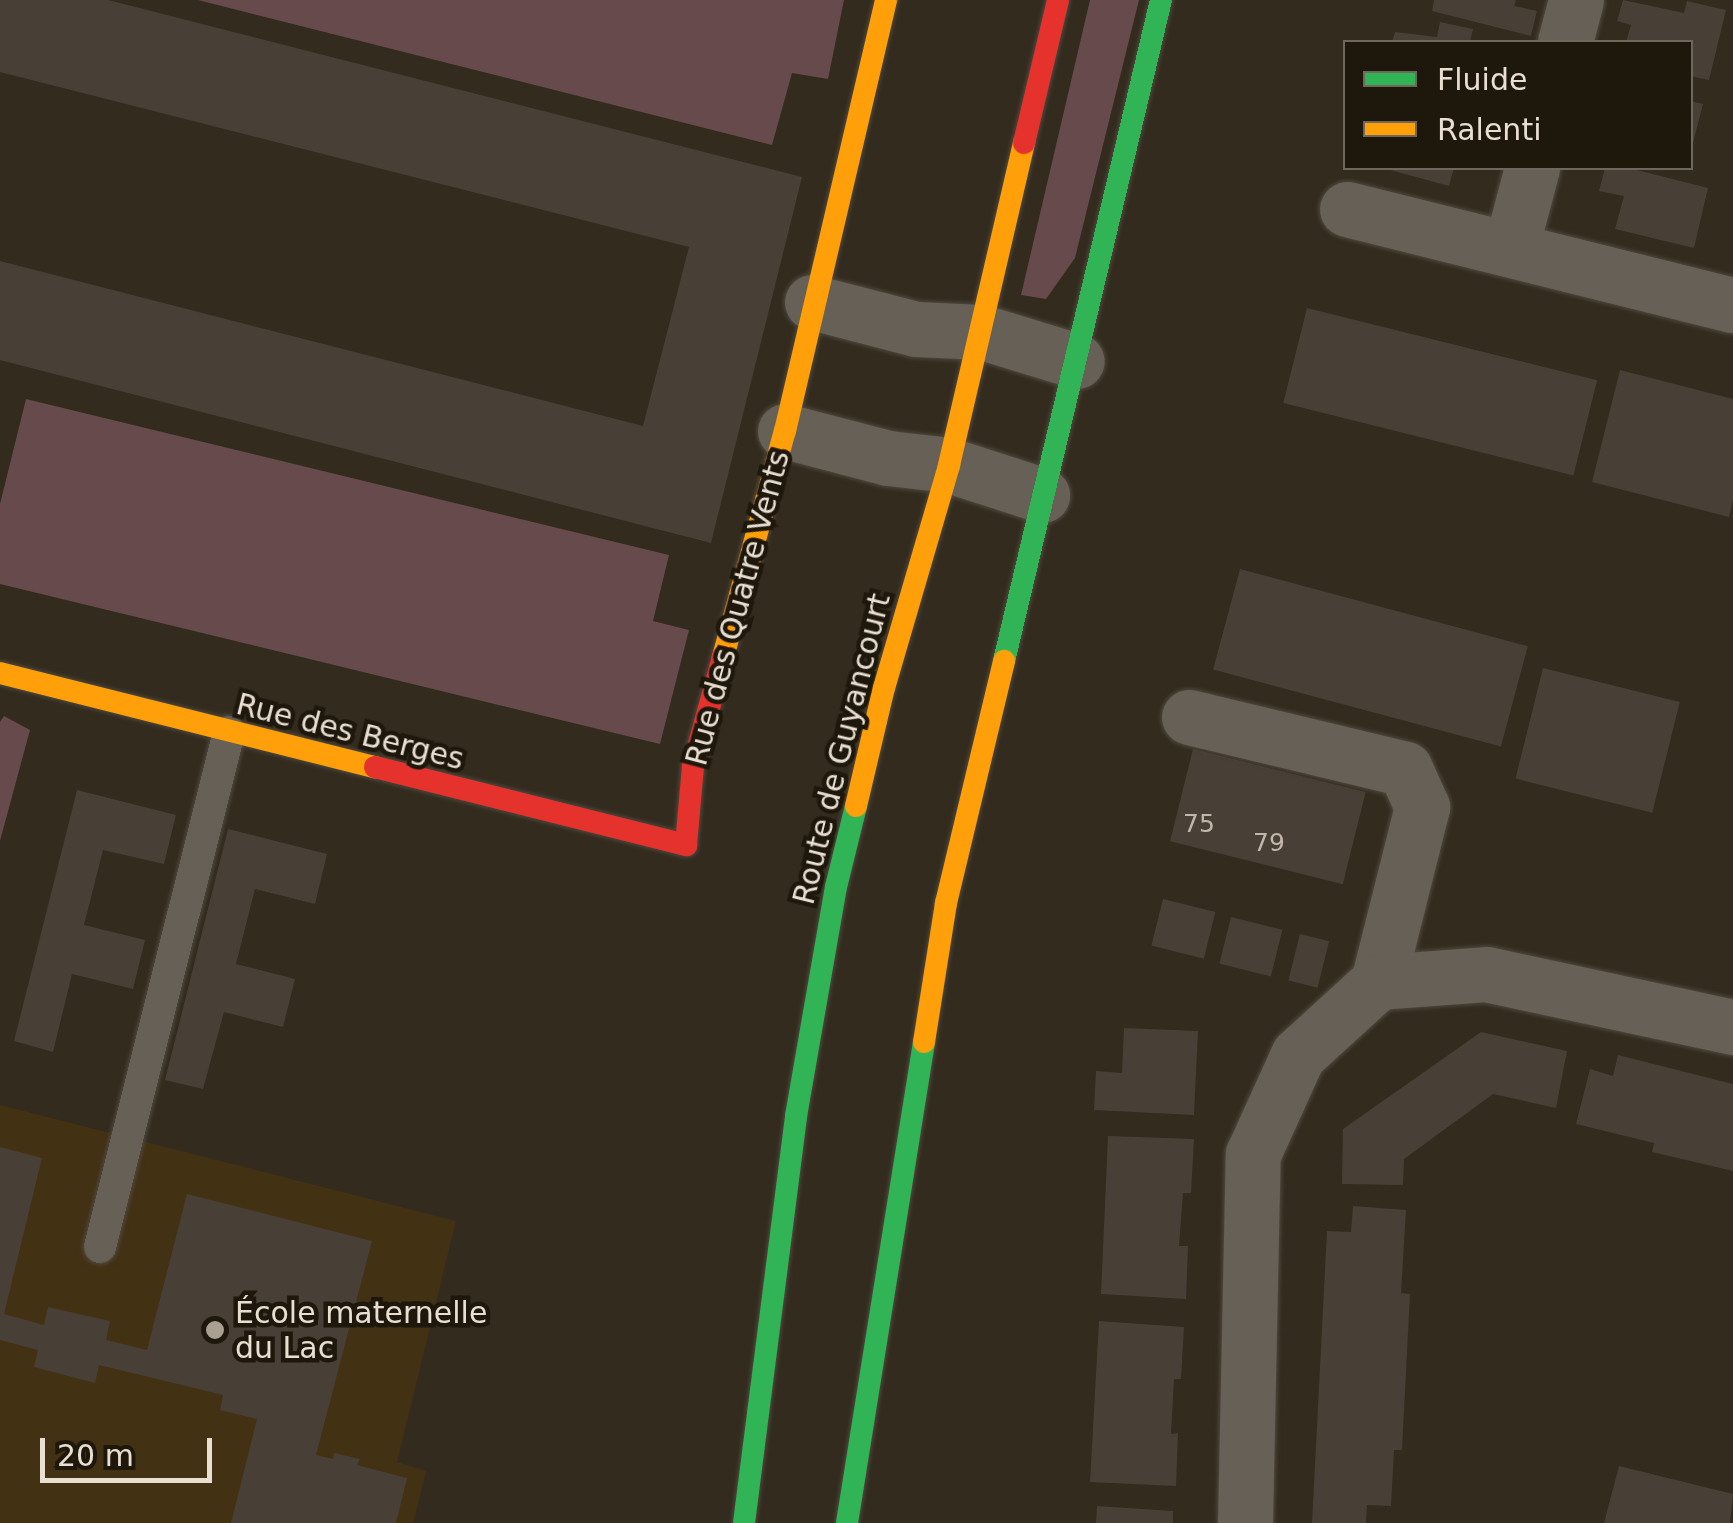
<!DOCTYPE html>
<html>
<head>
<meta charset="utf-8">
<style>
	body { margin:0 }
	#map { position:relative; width:1733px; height:1523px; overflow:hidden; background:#332b1e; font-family:"DejaVu Sans",sans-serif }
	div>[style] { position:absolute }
	.built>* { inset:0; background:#433114 }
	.green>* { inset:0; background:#664a4c }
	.building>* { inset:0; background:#483f36; transform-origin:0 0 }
	.roads { filter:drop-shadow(0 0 2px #4f483e) drop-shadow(0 0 2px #4f483e) }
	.lane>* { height:32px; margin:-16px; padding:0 16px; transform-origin:16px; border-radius:16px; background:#666056 }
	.street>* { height:55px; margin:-27.5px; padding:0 27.5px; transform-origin:27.5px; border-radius:27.5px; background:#666056 }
	.fast>* { height:22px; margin:-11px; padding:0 11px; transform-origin:11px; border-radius:11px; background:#30b455 }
	.slow>* { height:22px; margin:-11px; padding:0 11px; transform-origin:11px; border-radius:11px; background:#ff9f0a }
	.jam>* { height:22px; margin:-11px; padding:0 11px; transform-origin:11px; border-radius:11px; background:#e5322d }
	.dots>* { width:28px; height:28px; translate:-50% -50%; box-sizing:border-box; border:5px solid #1e170c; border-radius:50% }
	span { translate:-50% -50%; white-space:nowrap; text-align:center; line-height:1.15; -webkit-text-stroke:9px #1e170c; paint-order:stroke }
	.number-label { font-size:25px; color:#c1b7aa }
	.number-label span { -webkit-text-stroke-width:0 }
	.street-label { font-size:30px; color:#e9dfd1 }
	.poi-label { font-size:30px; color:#e9dfd1 }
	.left { translate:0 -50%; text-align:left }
	.legend { position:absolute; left:1343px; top:40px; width:350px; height:130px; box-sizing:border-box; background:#1e170c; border:2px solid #6f675b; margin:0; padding:12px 18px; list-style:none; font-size:30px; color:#e9dfd1 }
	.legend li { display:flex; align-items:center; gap:20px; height:50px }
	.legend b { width:50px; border:2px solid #6f675b }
	.scale { position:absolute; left:40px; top:1438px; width:172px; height:45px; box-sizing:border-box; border:5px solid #e9dfd1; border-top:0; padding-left:12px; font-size:30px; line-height:35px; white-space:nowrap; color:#e9dfd1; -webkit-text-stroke:8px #1e170c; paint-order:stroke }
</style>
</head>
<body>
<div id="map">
	<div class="built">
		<i style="clip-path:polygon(0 1105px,456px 1221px,397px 1462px,426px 1471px,413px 1523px,0 1523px)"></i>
	</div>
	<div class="green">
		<i style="clip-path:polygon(198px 0,844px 0,828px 79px,792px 73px,772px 145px)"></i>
		<i style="clip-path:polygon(1090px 0,1139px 0,1075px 258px,1046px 299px,1021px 295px)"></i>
		<i style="clip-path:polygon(26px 399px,669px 555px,653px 621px,689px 630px,660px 744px,0 584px,0 504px)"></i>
		<i style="clip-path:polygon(4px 716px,30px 730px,0 841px,0 722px)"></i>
	</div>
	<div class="building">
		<i style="clip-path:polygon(0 0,108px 0,802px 177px,711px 543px,0 360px,0 261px,643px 426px,689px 247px,0 72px)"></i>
		<i style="clip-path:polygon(1434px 0,1516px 0,1514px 6px,1537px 11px,1531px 36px,1432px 11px)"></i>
		<i style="clip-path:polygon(1623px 0,1684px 13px,1687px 1px,1726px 10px,1709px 80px,1690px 76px,1690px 42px,1626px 42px,1631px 25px,1617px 21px)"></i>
		<i style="clip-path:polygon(1440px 22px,1473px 29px,1470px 42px,1392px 42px,1395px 32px,1437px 37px)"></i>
		<i style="clip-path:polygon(1690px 101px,1703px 104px,1692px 147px,1690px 147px)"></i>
		<i style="clip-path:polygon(1383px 168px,1454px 168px,1449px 186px)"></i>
		<i style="clip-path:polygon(1605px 168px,1629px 168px,1708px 188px,1694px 248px,1615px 229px,1624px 196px,1599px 191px)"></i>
		<i style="left:1307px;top:308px;width:299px;height:98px;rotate:14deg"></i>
		<i style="clip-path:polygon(1620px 370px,1733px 399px,1733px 499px,1729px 517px,1592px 482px)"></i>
		<i style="left:1240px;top:569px;width:298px;height:104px;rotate:15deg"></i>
		<i style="left:1543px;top:668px;width:141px;height:114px;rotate:14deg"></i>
		<i style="left:1193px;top:749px;width:178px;height:95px;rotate:14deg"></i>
		<i style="clip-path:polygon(77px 790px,176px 815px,164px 864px,103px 850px,84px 925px,145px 940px,133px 989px,72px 974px,53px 1052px,14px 1041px)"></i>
		<i style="clip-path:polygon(228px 829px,327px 854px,315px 904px,255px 889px,236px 964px,295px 979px,283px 1027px,224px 1012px,203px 1089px,165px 1080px)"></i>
		<i style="left:1163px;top:899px;width:54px;height:48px;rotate:14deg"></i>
		<i style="left:1231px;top:917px;width:53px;height:48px;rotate:14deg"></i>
		<i style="left:1300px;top:934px;width:30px;height:48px;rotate:14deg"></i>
		<i style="clip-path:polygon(1124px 1028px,1198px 1031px,1194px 1115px,1094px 1110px,1096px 1071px,1122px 1073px)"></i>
		<i style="clip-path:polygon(1481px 1032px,1567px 1051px,1556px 1108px,1493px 1094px,1404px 1159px,1403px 1185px,1342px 1184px,1343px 1129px)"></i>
		<i style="clip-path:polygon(1618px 1055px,1733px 1084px,1733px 1171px,1652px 1152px,1654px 1143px,1576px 1124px,1590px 1069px,1613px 1076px)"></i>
		<i style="clip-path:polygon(1108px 1136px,1194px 1139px,1191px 1193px,1183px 1193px,1179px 1246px,1188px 1246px,1186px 1299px,1101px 1294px)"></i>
		<i style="clip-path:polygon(0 1147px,42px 1158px,4px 1314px,44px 1325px,48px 1307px,110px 1321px,106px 1340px,147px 1350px,187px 1194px,372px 1241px,316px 1455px,333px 1459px,334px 1453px,360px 1459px,357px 1465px,407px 1478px,396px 1523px,231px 1523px,257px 1419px,220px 1410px,223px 1395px,99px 1365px,95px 1383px,34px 1367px,38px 1350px,0 1340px)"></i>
		<i style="clip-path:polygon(1353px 1206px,1406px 1210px,1401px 1293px,1410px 1294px,1402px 1450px,1394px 1450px,1391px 1506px,1367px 1505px,1366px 1523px,1312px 1523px,1327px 1231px,1351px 1232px)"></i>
		<i style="clip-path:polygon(1099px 1321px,1184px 1327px,1181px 1379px,1174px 1379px,1171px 1434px,1178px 1433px,1176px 1486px,1090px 1482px)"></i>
		<i style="clip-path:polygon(1619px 1466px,1733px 1494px,1730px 1523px,1604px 1523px)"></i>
		<i style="clip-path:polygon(1097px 1506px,1173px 1511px,1173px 1523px,1096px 1523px)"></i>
	</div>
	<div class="roads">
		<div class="lane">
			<i style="left:100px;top:1247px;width:531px;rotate:-75.94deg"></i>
		</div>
		<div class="street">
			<i style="left:1565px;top:42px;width:43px;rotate:-75.3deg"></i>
			<i style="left:1347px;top:209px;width:398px;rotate:14deg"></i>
			<i style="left:1511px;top:247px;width:82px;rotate:-75.1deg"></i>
			<i style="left:812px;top:302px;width:107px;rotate:14.6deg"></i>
			<i style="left:916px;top:329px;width:66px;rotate:2.6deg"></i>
			<i style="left:982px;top:332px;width:99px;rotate:17deg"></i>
			<i style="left:785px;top:431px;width:106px;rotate:14.7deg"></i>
			<i style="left:888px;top:458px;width:61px;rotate:6.5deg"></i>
			<i style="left:949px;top:465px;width:98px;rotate:17.9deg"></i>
			<i style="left:1189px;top:717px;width:222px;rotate:13.5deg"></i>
			<i style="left:1405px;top:769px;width:42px;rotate:65.9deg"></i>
			<i style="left:1422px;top:807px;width:180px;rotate:104.1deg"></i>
			<i style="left:1245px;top:1523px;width:369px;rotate:-88.8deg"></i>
			<i style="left:1253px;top:1154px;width:109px;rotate:-65.6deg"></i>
			<i style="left:1298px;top:1055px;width:108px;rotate:-42.4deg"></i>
			<i style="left:1378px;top:982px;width:108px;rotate:-4.2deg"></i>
			<i style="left:1486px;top:974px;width:253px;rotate:12.1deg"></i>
		</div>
		<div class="fast">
			<i style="left:1004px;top:661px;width:679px;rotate:-76.64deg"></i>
			<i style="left:744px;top:1523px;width:410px;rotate:-82.7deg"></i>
			<i style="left:796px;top:1116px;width:232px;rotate:-80.1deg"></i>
			<i style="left:836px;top:887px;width:83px;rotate:-76.1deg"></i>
			<i style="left:847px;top:1523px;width:487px;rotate:-80.9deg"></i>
		</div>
		<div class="slow">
			<i style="left:723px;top:657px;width:234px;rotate:-74.7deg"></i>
			<i style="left:785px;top:431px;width:443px;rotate:-76.8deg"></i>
			<i style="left:0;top:673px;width:387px;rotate:14.1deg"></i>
			<i style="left:856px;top:806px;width:121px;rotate:-76.7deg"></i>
			<i style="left:884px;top:688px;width:232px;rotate:-73.7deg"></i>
			<i style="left:949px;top:465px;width:331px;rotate:-76.9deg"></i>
			<i style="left:924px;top:1042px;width:141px;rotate:-81deg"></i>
			<i style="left:946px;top:903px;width:249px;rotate:-76.5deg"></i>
		</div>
		<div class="jam">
			<i style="left:1024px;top:143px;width:147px;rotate:-76.6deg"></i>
			<i style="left:375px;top:767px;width:321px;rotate:14.1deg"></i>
			<i style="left:686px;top:845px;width:79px;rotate:-84.9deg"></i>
			<i style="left:693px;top:766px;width:113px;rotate:-74.6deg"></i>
		</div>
	</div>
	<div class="dots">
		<i style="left:215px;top:1330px;background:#a9a092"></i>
	</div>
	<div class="number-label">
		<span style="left:1199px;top:824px">75</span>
		<span style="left:1269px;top:843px">79</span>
	</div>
	<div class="street-label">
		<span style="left:738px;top:608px;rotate:-75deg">Rue des Quatre Vents</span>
		<span style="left:350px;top:732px;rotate:14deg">Rue des Berges</span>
		<span style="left:842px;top:749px;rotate:-76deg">Route de Guyancourt</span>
	</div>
	<div class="poi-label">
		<span class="left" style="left:235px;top:1330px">École maternelle<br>du Lac</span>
	</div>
	<ul class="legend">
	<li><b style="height:12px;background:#30b455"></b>Fluide</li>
	<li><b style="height:12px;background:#ff9f0a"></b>Ralenti</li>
	</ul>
	<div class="scale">20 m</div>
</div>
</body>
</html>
